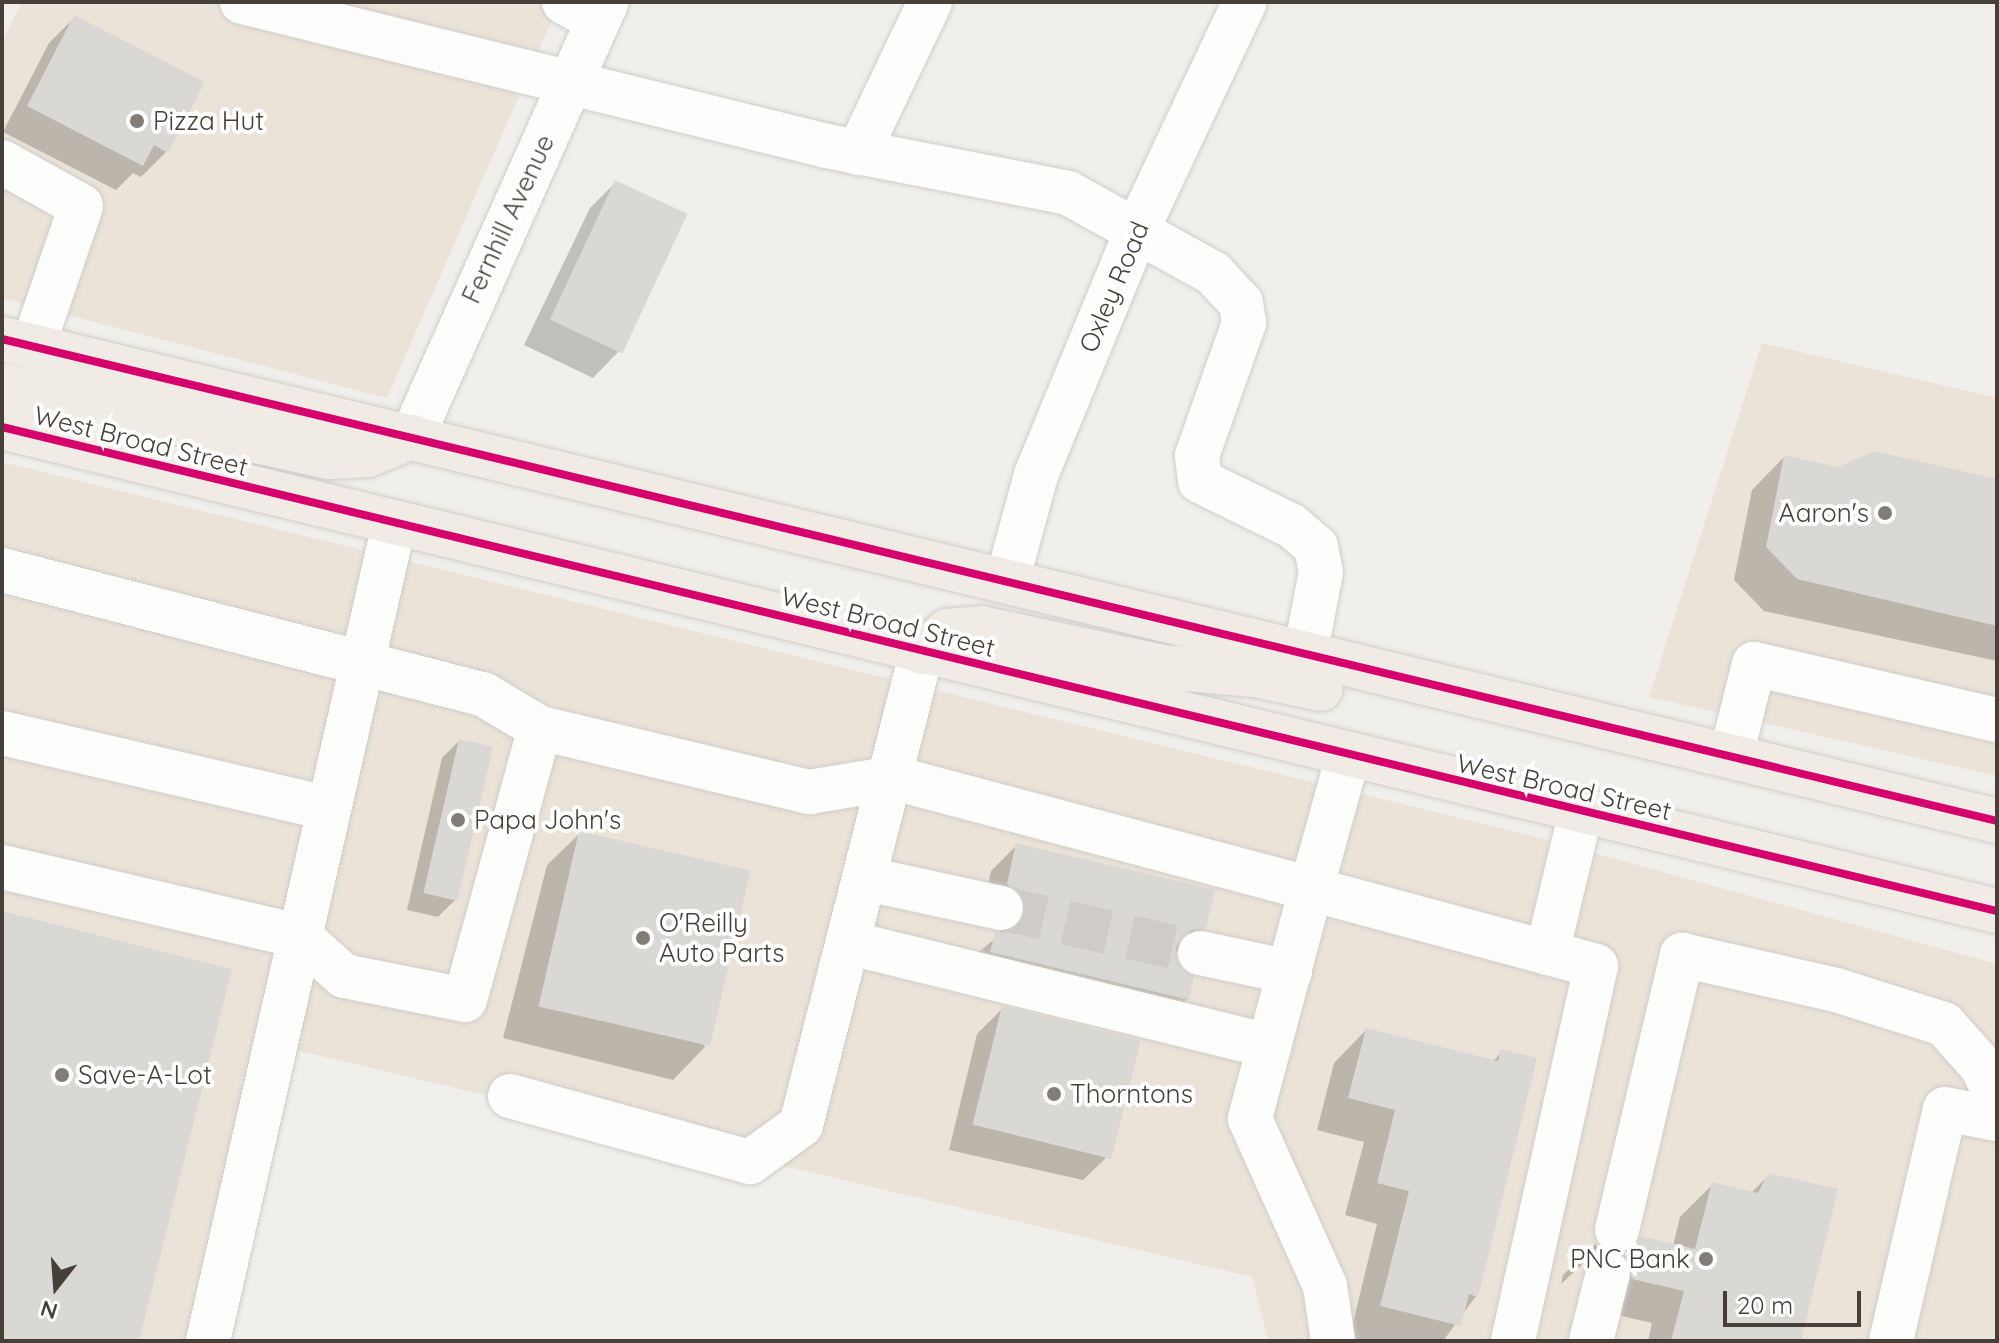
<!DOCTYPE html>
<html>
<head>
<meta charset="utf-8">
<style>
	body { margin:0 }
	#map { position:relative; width:1999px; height:1343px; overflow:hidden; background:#f1efeb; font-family:Quicksand,sans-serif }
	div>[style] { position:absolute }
	.commercial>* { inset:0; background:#ebe3d8 }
	.shadow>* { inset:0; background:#0003 }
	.building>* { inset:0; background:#dad8d4; transform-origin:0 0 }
	.minor-tunnel>* { height:44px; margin-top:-22px; transform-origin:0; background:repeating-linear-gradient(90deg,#cfccc7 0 44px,transparent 0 66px) }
	.roads { filter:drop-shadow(0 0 2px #cfcdc9) drop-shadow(0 0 2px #cfcdc9) }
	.minor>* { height:44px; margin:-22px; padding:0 22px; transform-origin:22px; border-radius:22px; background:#fdfdfc }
	.major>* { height:44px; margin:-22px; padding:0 22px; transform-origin:22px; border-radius:22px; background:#f0ece5 }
	.cycleway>* { height:8px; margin:-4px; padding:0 4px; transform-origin:4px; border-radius:4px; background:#d6006c }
	.dots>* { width:22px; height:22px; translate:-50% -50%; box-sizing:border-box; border:4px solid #fff; border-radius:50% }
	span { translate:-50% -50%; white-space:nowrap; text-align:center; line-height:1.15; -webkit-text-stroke:8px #fff; paint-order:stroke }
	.poi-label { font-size:26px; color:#464038 }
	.left { translate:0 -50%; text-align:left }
	.right { translate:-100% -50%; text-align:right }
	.street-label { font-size:26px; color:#464038 }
	.frame { position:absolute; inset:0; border:4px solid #464038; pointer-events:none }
	.north { position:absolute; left:16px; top:1247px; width:80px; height:80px; -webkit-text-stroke:6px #fff; paint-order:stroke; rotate:197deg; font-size:22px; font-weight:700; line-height:32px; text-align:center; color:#464038 }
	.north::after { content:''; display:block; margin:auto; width:28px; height:36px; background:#464038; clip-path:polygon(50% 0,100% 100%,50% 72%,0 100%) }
	.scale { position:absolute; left:1723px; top:1291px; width:138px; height:36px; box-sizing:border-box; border:4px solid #464038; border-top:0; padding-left:10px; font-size:24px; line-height:28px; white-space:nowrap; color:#464038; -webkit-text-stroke:6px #fff; paint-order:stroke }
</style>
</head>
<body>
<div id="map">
	<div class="commercial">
		<i style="clip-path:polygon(22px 2px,560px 2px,387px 398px,2px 298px,2px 42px)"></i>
		<i style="clip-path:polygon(1762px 343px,1997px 398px,1997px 776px,1649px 697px)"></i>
		<i style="clip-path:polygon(2px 462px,1533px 836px,1997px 964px,1997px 1341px,1268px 1341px,1252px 1277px,270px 1044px,193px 1341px,2px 1341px)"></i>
	</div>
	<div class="shadow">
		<i style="clip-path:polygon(74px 18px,167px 151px,141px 177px,133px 173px,116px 190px,3px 132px,49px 43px)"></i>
		<i style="clip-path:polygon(616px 182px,618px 352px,593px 378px,524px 345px,590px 208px)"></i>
		<i style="clip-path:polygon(1784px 457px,1839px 469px,1997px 481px,1997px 661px,1764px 611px,1734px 580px,1752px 490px)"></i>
		<i style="clip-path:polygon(459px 741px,456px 899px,438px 917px,407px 910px,442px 758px)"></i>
		<i style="clip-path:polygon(580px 833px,705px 1047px,673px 1080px,503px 1038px,547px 865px)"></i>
		<i style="clip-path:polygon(1017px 845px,1204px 928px,1174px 954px,1187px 999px,1161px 1025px,970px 960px,1000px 934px,1000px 926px,982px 910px,991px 871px)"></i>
		<i style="clip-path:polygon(1003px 1008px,1109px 1155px,1083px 1180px,949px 1150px,977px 1034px)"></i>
		<i style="clip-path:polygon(1366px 1030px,1492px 1062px,1502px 1052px,1476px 1296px,1443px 1341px,1349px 1339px,1377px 1224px,1345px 1215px,1364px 1142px,1317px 1130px,1334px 1063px)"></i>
		<i style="clip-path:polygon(1769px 1175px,1799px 1341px,1648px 1341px,1652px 1323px,1600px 1311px,1592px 1288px,1642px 1238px,1673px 1246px,1680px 1217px,1712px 1185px,1750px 1194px)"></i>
		<i style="clip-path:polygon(1595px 1244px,1599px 1249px,1561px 1284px,1563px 1275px)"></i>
	</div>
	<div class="building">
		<i style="clip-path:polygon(74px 15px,205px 82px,168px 153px,154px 145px,143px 166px,27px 106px)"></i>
		<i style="left:615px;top:180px;width:80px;height:154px;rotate:25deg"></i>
		<i style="clip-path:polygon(1874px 451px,1997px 479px,1997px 626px,1797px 579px,1766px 547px,1784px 455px,1838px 467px)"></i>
		<i style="left:459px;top:739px;width:35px;height:158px;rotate:13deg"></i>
		<i style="left:579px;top:831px;width:176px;height:180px;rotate:13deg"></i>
		<i style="clip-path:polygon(1016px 843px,1215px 890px,1206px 929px,1192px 930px,1176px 947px,1177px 961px,1194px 977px,1189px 1000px,990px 952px,995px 932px,1009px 931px,1025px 914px,1024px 900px,1007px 884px)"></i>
		<i style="clip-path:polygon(2px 911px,232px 969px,139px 1341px,2px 1341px)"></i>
		<i style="left:1002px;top:1006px;width:143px;height:122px;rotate:14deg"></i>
		<i style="clip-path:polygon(1366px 1028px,1498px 1061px,1501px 1049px,1537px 1058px,1478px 1297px,1469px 1294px,1461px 1326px,1380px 1306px,1409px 1191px,1377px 1183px,1395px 1110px,1348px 1098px)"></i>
		<i style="clip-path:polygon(1768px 1173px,1838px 1189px,1801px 1341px,1671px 1341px,1684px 1291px,1632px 1279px,1624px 1254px,1641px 1236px,1695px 1249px,1712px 1182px,1758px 1193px)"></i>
	</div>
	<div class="minor-tunnel">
		<i style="left:1001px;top:908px;width:204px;rotate:12.7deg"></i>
	</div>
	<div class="roads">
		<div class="minor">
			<i style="left:242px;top:2px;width:602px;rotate:13.83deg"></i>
			<i style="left:827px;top:146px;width:246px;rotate:11deg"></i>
			<i style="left:1068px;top:193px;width:166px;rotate:28.9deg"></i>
			<i style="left:1213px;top:273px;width:41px;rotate:47deg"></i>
			<i style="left:1241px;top:303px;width:20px;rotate:81deg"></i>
			<i style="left:1244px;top:323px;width:141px;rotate:109.5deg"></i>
			<i style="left:1197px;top:456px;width:25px;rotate:83deg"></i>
			<i style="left:1200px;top:481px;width:102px;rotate:26.1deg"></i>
			<i style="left:1292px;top:526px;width:32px;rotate:41deg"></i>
			<i style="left:1316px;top:547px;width:25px;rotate:79deg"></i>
			<i style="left:1321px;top:572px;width:85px;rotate:100.9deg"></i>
			<i style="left:564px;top:2px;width:39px;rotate:29deg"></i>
			<i style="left:858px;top:153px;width:167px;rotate:-64.5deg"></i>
			<i style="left:2px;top:162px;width:90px;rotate:29.1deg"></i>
			<i style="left:81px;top:206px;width:148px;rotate:108.9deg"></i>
			<i style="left:412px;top:437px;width:477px;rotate:-65.9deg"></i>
			<i style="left:2px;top:570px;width:497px;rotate:14.5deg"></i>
			<i style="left:483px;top:694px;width:66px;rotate:30.8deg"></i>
			<i style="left:540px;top:728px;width:277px;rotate:13.4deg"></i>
			<i style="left:809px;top:792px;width:86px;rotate:-9.4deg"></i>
			<i style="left:894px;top:778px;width:432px;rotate:14.9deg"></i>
			<i style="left:1311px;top:889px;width:238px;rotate:104.9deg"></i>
			<i style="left:1250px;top:1119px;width:183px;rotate:65.8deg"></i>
			<i style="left:1325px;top:1286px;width:56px;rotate:81.7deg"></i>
			<i style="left:1007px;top:581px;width:110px;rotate:-74.7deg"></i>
			<i style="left:1036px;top:475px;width:267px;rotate:-67.6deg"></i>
			<i style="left:1138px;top:228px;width:250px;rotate:-64.7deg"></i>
			<i style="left:2px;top:733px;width:334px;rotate:13deg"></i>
			<i style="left:1348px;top:756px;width:138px;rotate:105.5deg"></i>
			<i style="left:1311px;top:889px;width:295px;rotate:15.1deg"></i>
			<i style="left:1596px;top:966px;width:384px;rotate:102.5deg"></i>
			<i style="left:1731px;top:756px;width:95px;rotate:-76deg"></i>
			<i style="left:1754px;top:664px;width:249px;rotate:13deg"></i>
			<i style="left:2px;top:867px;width:305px;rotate:13.1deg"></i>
			<i style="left:299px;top:936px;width:60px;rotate:41.6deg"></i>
			<i style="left:344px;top:976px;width:123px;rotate:11.2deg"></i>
			<i style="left:465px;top:1000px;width:282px;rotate:-74.6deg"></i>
			<i style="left:867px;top:879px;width:137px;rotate:12.2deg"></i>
			<i style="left:850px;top:943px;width:432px;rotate:13.8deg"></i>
			<i style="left:1200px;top:953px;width:92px;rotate:11.9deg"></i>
			<i style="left:1547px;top:953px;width:146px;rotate:-76.5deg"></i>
			<i style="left:510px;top:1096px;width:249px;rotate:15.4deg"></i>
			<i style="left:750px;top:1162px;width:63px;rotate:-36deg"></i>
			<i style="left:801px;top:1125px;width:488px;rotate:-75.7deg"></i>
			<i style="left:1617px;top:1230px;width:283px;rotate:-76.7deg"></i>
			<i style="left:1682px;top:955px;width:158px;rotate:12.8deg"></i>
			<i style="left:1836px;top:990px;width:113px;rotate:17.5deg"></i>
			<i style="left:1944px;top:1024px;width:59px;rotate:48.4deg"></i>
			<i style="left:1983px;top:1068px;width:34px;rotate:66deg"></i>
			<i style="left:208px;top:1341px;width:838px;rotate:-77.17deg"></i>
			<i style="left:1591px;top:1341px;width:70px;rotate:-76deg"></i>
			<i style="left:1891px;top:1341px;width:238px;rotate:-76.9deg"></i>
			<i style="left:1945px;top:1109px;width:53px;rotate:10.9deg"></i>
		</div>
		<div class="major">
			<i style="left:2px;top:339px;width:2052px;rotate:13.58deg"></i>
			<i style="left:2px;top:385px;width:336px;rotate:12.4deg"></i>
			<i style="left:330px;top:457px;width:38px;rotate:-3deg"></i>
			<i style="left:368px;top:455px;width:48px;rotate:-22.2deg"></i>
			<i style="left:2px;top:427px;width:2053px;rotate:13.64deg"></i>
			<i style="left:922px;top:652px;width:33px;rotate:-39deg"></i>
			<i style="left:948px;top:631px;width:33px;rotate:-5deg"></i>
			<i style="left:981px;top:628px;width:186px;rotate:12.1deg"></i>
			<i style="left:1163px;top:667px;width:92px;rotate:5deg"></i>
			<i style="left:1255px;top:675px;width:67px;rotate:12deg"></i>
		</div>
	</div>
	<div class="cycleway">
		<i style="left:2px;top:339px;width:2052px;rotate:13.58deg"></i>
		<i style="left:2px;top:427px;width:2053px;rotate:13.64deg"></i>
	</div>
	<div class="dots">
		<i style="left:137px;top:121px;background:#827d77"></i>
		<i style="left:1885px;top:513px;background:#827d77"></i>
		<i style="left:458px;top:820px;background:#827d77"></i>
		<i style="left:643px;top:938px;background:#827d77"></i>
		<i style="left:62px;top:1075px;background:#827d77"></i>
		<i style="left:1054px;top:1094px;background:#827d77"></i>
		<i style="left:1706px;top:1259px;background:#827d77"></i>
	</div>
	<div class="poi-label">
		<span class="left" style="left:153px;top:121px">Pizza Hut</span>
		<span class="right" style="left:1869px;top:513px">Aaron's</span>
		<span class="left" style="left:474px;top:820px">Papa John's</span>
		<span class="left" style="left:659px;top:938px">O'Reilly<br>Auto Parts</span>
		<span class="left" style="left:78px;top:1075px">Save-A-Lot</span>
		<span class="left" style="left:1070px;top:1094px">Thorntons</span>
		<span class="right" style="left:1690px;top:1259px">PNC Bank</span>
	</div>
	<div class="street-label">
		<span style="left:508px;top:219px;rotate:-65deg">Fernhill Avenue</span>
		<span style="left:1114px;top:287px;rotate:-67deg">Oxley Road</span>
		<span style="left:141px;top:441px;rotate:14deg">West Broad Street</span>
		<span style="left:888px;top:622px;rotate:14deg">West Broad Street</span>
		<span style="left:1564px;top:787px;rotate:13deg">West Broad Street</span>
	</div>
	<div class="frame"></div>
	<div class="north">N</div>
	<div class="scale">20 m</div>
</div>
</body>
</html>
